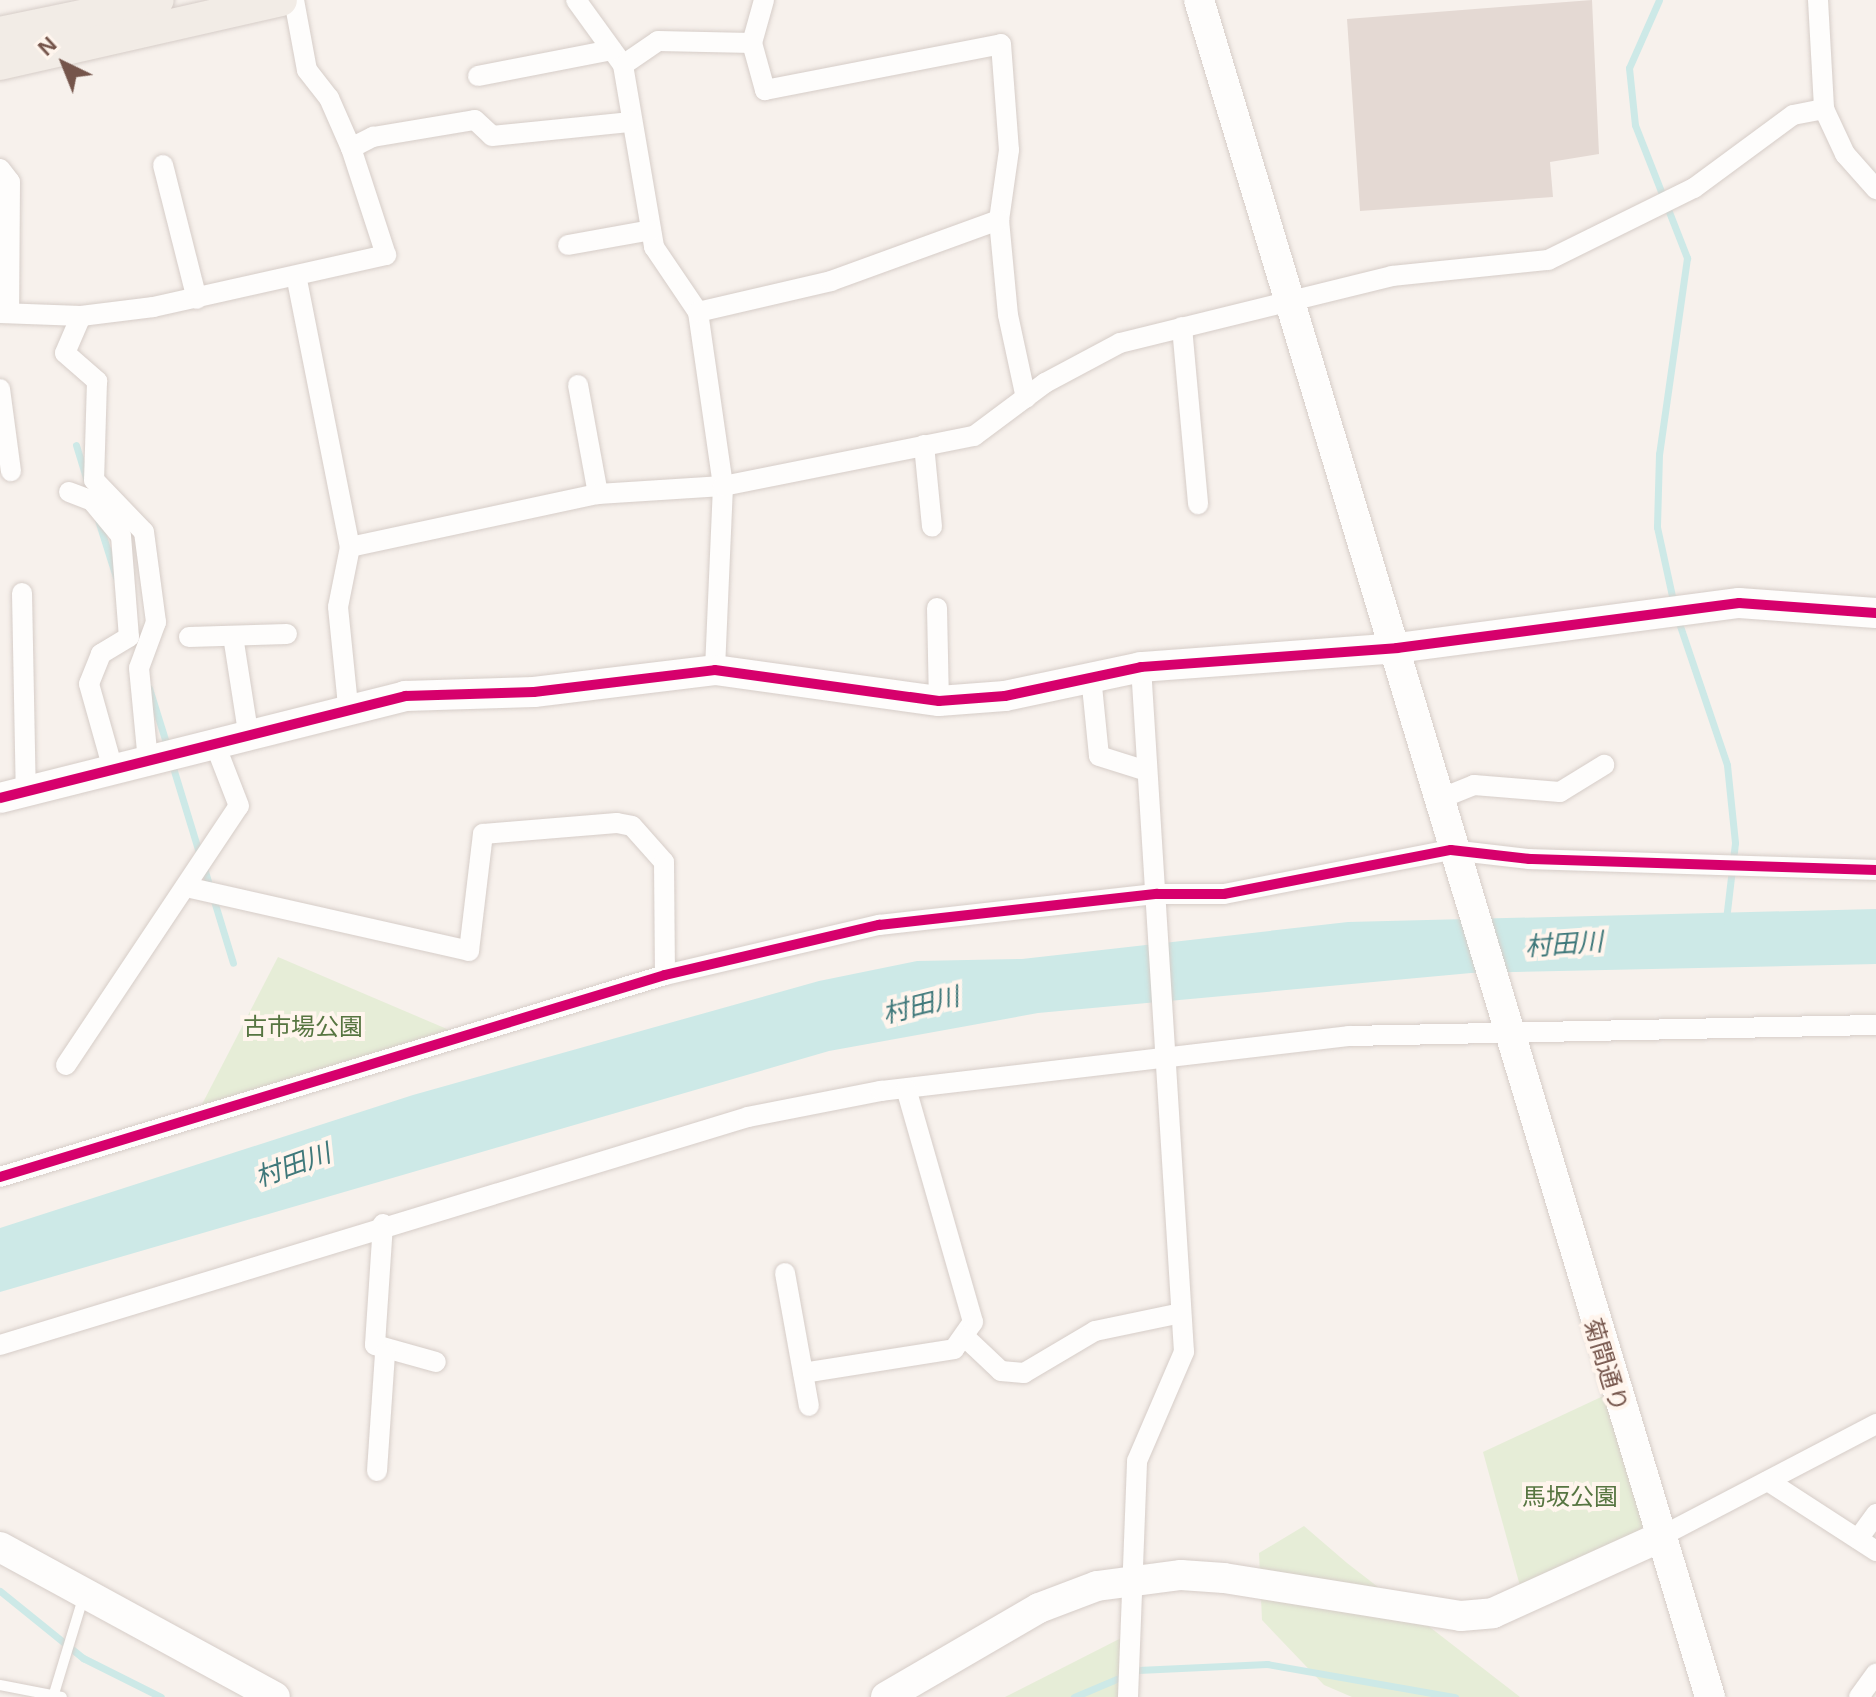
<!DOCTYPE html>
<html>
<head>
<meta charset="utf-8">
<style>
	body { margin:0 }
	#map { position:relative; width:1876px; height:1697px; overflow:hidden; background:#f7f1ec; font-family:Arial,"Noto Sans JP",sans-serif }
	div>[style] { position:absolute }
	.green>* { inset:0; background:#e6edd7 }
	.water>* { inset:0; background:#cde9e7 }
	.stream>* { height:7px; margin:-3.5px; padding:0 3.5px; transform-origin:3.5px; border-radius:3.5px; background:#cde9e7 }
	.building>* { inset:0; background:#e4d9d3 }
	.roads { filter:drop-shadow(0 0 2px #d6cdc8) drop-shadow(0 0 2px #d6cdc8) }
	.lane>* { height:10px; margin:-5px; padding:0 5px; transform-origin:5px; border-radius:5px; background:#fefdfc }
	.street>* { height:20px; margin:-10px; padding:0 10px; transform-origin:10px; border-radius:10px; background:#fefdfc }
	.secondary>* { height:30px; margin:-15px; padding:0 15px; transform-origin:15px; border-radius:15px; background:#fefdfc }
	.primary>* { height:32px; margin:-16px; padding:0 16px; transform-origin:16px; border-radius:16px; background:#f2ece6 }
	.cycleway>* { height:10px; margin:-5px; padding:0 5px; transform-origin:5px; border-radius:5px; background:#d6006c }
	span { translate:-50% -50%; white-space:nowrap; text-align:center; line-height:1.15; -webkit-text-stroke:8px #fff5ed; paint-order:stroke }
	.park-label { font-size:24px; color:#577541 }
	.street-label { font-size:24px; color:#75554b }
	.water-label { font-size:26px; color:#3f787a; font-style:italic }
	.north { position:absolute; left:24px; top:24px; width:80px; height:80px; -webkit-text-stroke:6px #fff5ed; paint-order:stroke; rotate:317deg; font-size:22px; font-weight:700; line-height:32px; text-align:center; color:#75554b }
	.north::after { content:''; display:block; margin:auto; width:28px; height:36px; background:#75554b; clip-path:polygon(50% 0,100% 100%,50% 72%,0 100%) }
</style>
</head>
<body>
<div id="map">
	<div class="green">
		<i style="clip-path:polygon(278px 957px,461px 1035px,196px 1116px)"></i>
		<i style="clip-path:polygon(1614px 1391px,1658px 1538px,1525px 1604px,1483px 1452px)"></i>
		<i style="clip-path:polygon(1304px 1526px,1347px 1563px,1520px 1697px,1352px 1697px,1324px 1685px,1262px 1620px,1259px 1553px)"></i>
		<i style="clip-path:polygon(1133px 1632px,1128px 1697px,1005px 1697px)"></i>
	</div>
	<div class="water">
		<i style="clip-path:polygon(1876px 909px,1876px 964px,1471px 973px,1038px 1013px,829px 1051px,0 1292px,0 1228px,413px 1095px,819px 981px,917px 961px,1022px 959px,1348px 922px)"></i>
	</div>
	<div class="stream">
		<i style="left:1659px;top:0;width:74px;rotate:113.8deg"></i>
		<i style="left:1629px;top:68px;width:57px;rotate:84deg"></i>
		<i style="left:1635px;top:125px;width:143px;rotate:68.6deg"></i>
		<i style="left:1687px;top:258px;width:198px;rotate:98.1deg"></i>
		<i style="left:1659px;top:454px;width:73px;rotate:91.6deg"></i>
		<i style="left:1657px;top:527px;width:80px;rotate:77.7deg"></i>
		<i style="left:76px;top:445px;width:38px;rotate:73deg"></i>
		<i style="left:98px;top:520px;width:60px;rotate:72.5deg"></i>
		<i style="left:1677px;top:617px;width:156px;rotate:71.3deg"></i>
		<i style="left:1727px;top:765px;width:78px;rotate:84.1deg"></i>
		<i style="left:1735px;top:843px;width:78px;rotate:96.7deg"></i>
		<i style="left:149px;top:688px;width:64px;rotate:72.7deg"></i>
		<i style="left:171px;top:761px;width:99px;rotate:73deg"></i>
		<i style="left:204px;top:868px;width:99px;rotate:73deg"></i>
		<i style="left:0;top:1591px;width:107px;rotate:38.9deg"></i>
		<i style="left:83px;top:1658px;width:87px;rotate:26.6deg"></i>
		<i style="left:1074px;top:1697px;width:69px;rotate:-22.9deg"></i>
		<i style="left:1138px;top:1670px;width:129px;rotate:-2.7deg"></i>
		<i style="left:1267px;top:1664px;width:191px;rotate:10deg"></i>
	</div>
	<div class="building">
		<i style="clip-path:polygon(1592px 0,1599px 154px,1550px 162px,1553px 197px,1360px 211px,1347px 19px)"></i>
	</div>
	<div class="roads">
		<div class="lane">
			<i style="left:0;top:1685px;width:63px;rotate:11deg"></i>
			<i style="left:53px;top:1697px;width:103px;rotate:-73.1deg"></i>
		</div>
		<div class="street">
			<i style="left:294px;top:0;width:71px;rotate:79.5deg"></i>
			<i style="left:307px;top:70px;width:36px;rotate:52deg"></i>
			<i style="left:329px;top:98px;width:55px;rotate:66.3deg"></i>
			<i style="left:576px;top:0;width:80px;rotate:54.1deg"></i>
			<i style="left:623px;top:65px;width:185px;rotate:80.3deg"></i>
			<i style="left:654px;top:247px;width:78px;rotate:55.9deg"></i>
			<i style="left:698px;top:312px;width:176px;rotate:81.8deg"></i>
			<i style="left:723px;top:486px;width:184px;rotate:92.5deg"></i>
			<i style="left:764px;top:0;width:45px;rotate:105.6deg"></i>
			<i style="left:752px;top:43px;width:49px;rotate:74.5deg"></i>
			<i style="left:765px;top:90px;width:240px;rotate:-11deg"></i>
			<i style="left:1001px;top:44px;width:106px;rotate:85.7deg"></i>
			<i style="left:1009px;top:150px;width:71px;rotate:98.1deg"></i>
			<i style="left:999px;top:220px;width:95px;rotate:84.6deg"></i>
			<i style="left:1008px;top:315px;width:85px;rotate:77.8deg"></i>
			<i style="left:1818px;top:0;width:109px;rotate:86.8deg"></i>
			<i style="left:1824px;top:109px;width:50px;rotate:65deg"></i>
			<i style="left:1845px;top:154px;width:47px;rotate:48.5deg"></i>
			<i style="left:623px;top:65px;width:42px;rotate:-34.4deg"></i>
			<i style="left:658px;top:41px;width:94px;rotate:1.2deg"></i>
			<i style="left:478px;top:76px;width:136px;rotate:-11deg"></i>
			<i style="left:163px;top:165px;width:138px;rotate:75.8deg"></i>
			<i style="left:0;top:169px;width:16px;rotate:52deg"></i>
			<i style="left:10px;top:182px;width:130px;rotate:90.4deg"></i>
			<i style="left:568px;top:245px;width:84px;rotate:-10.2deg"></i>
			<i style="left:297px;top:280px;width:272px;rotate:78.8deg"></i>
			<i style="left:350px;top:547px;width:61px;rotate:101.3deg"></i>
			<i style="left:338px;top:607px;width:99px;rotate:84.2deg"></i>
			<i style="left:698px;top:312px;width:137px;rotate:-13.1deg"></i>
			<i style="left:831px;top:281px;width:179px;rotate:-20deg"></i>
			<i style="left:0;top:313px;width:81px;rotate:2.1deg"></i>
			<i style="left:81px;top:316px;width:73px;rotate:-7.1deg"></i>
			<i style="left:153px;top:307px;width:239px;rotate:-12.6deg"></i>
			<i style="left:386px;top:255px;width:113px;rotate:-108.1deg"></i>
			<i style="left:351px;top:148px;width:25px;rotate:-27deg"></i>
			<i style="left:373px;top:137px;width:103px;rotate:-9.5deg"></i>
			<i style="left:475px;top:120px;width:23px;rotate:43deg"></i>
			<i style="left:492px;top:136px;width:140px;rotate:-5.8deg"></i>
			<i style="left:81px;top:316px;width:40px;rotate:113.4deg"></i>
			<i style="left:65px;top:353px;width:43px;rotate:41.2deg"></i>
			<i style="left:97px;top:381px;width:99px;rotate:91.7deg"></i>
			<i style="left:94px;top:480px;width:72px;rotate:46.1deg"></i>
			<i style="left:144px;top:532px;width:91px;rotate:82.4deg"></i>
			<i style="left:156px;top:622px;width:49px;rotate:110.3deg"></i>
			<i style="left:139px;top:668px;width:94px;rotate:84.5deg"></i>
			<i style="left:1182px;top:327px;width:178px;rotate:84.8deg"></i>
			<i style="left:578px;top:385px;width:111px;rotate:79.6deg"></i>
			<i style="left:0;top:389px;width:83px;rotate:82.4deg"></i>
			<i style="left:924px;top:445px;width:82px;rotate:84.4deg"></i>
			<i style="left:69px;top:492px;width:25px;rotate:21deg"></i>
			<i style="left:92px;top:501px;width:45px;rotate:50.4deg"></i>
			<i style="left:121px;top:536px;width:101px;rotate:85.5deg"></i>
			<i style="left:129px;top:637px;width:33px;rotate:149deg"></i>
			<i style="left:101px;top:654px;width:32px;rotate:112deg"></i>
			<i style="left:89px;top:684px;width:92px;rotate:74.3deg"></i>
			<i style="left:350px;top:547px;width:254px;rotate:-12.1deg"></i>
			<i style="left:598px;top:494px;width:125px;rotate:-3.7deg"></i>
			<i style="left:723px;top:486px;width:256px;rotate:-11.3deg"></i>
			<i style="left:974px;top:436px;width:89px;rotate:-36.7deg"></i>
			<i style="left:1045px;top:383px;width:85px;rotate:-28.1deg"></i>
			<i style="left:1120px;top:343px;width:280px;rotate:-13.8deg"></i>
			<i style="left:1392px;top:276px;width:157px;rotate:-5.9deg"></i>
			<i style="left:1548px;top:260px;width:163px;rotate:-26.3deg"></i>
			<i style="left:1694px;top:188px;width:123px;rotate:-36.4deg"></i>
			<i style="left:1793px;top:115px;width:32px;rotate:-11deg"></i>
			<i style="left:22px;top:593px;width:202px;rotate:88.9deg"></i>
			<i style="left:937px;top:608px;width:93px;rotate:88.8deg"></i>
			<i style="left:233px;top:636px;width:97px;rotate:81.1deg"></i>
			<i style="left:189px;top:637px;width:98px;rotate:-1.8deg"></i>
			<i style="left:1091px;top:676px;width:80px;rotate:84.3deg"></i>
			<i style="left:1099px;top:756px;width:50px;rotate:17.4deg"></i>
			<i style="left:1437px;top:800px;width:40px;rotate:-22deg"></i>
			<i style="left:1474px;top:785px;width:86px;rotate:4.7deg"></i>
			<i style="left:1560px;top:792px;width:52px;rotate:-31.5deg"></i>
			<i style="left:186px;top:887px;width:290px;rotate:12.7deg"></i>
			<i style="left:469px;top:951px;width:118px;rotate:-83.2deg"></i>
			<i style="left:483px;top:834px;width:134px;rotate:-4.7deg"></i>
			<i style="left:617px;top:823px;width:15px;rotate:11deg"></i>
			<i style="left:632px;top:826px;width:48px;rotate:48.4deg"></i>
			<i style="left:664px;top:862px;width:113px;rotate:89.5deg"></i>
			<i style="left:66px;top:1065px;width:311px;rotate:-56.3deg"></i>
			<i style="left:239px;top:806px;width:69px;rotate:-111.3deg"></i>
			<i style="left:0;top:1177px;width:695px;rotate:-16.9deg"></i>
			<i style="left:665px;top:975px;width:220px;rotate:-13.2deg"></i>
			<i style="left:879px;top:925px;width:280px;rotate:-6.4deg"></i>
			<i style="left:1157px;top:894px;width:67px"></i>
			<i style="left:1224px;top:894px;width:231px;rotate:-11deg"></i>
			<i style="left:1451px;top:850px;width:79px;rotate:6.6deg"></i>
			<i style="left:1529px;top:859px;width:347px;rotate:1.8deg"></i>
			<i style="left:383px;top:1224px;width:121px;rotate:93.8deg"></i>
			<i style="left:375px;top:1345px;width:63px;rotate:15.6deg"></i>
			<i style="left:785px;top:1273px;width:135px;rotate:79.8deg"></i>
			<i style="left:966px;top:1338px;width:48px;rotate:43.3deg"></i>
			<i style="left:1001px;top:1371px;width:23px;rotate:5deg"></i>
			<i style="left:1024px;top:1373px;width:82px;rotate:-30.6deg"></i>
			<i style="left:1095px;top:1331px;width:88px;rotate:-11.8deg"></i>
			<i style="left:0;top:1345px;width:782px;rotate:-16.95deg"></i>
			<i style="left:748px;top:1117px;width:136px;rotate:-11.1deg"></i>
			<i style="left:881px;top:1091px;width:471px;rotate:-6.7deg"></i>
			<i style="left:1349px;top:1036px;width:527px;rotate:-1.2deg"></i>
			<i style="left:803px;top:1373px;width:153px;rotate:-9deg"></i>
			<i style="left:954px;top:1349px;width:33px;rotate:-55deg"></i>
			<i style="left:973px;top:1322px;width:242px;rotate:-106deg"></i>
			<i style="left:377px;top:1471px;width:118px;rotate:-86.1deg"></i>
			<i style="left:1768px;top:1481px;width:129px;rotate:32.9deg"></i>
			<i style="left:1658px;top:1538px;width:246px;rotate:-27.6deg"></i>
			<i style="left:1858px;top:1539px;width:31px;rotate:-54deg"></i>
			<i style="left:1128px;top:1697px;width:236px;rotate:-87.8deg"></i>
			<i style="left:1137px;top:1461px;width:119px;rotate:-66.7deg"></i>
			<i style="left:1184px;top:1352px;width:686px;rotate:-93.59deg"></i>
			<i style="left:1859px;top:1697px;width:29px;rotate:-54deg"></i>
		</div>
		<div class="secondary">
			<i style="left:1199px;top:0;width:1772px;rotate:73.24deg"></i>
			<i style="left:0;top:798px;width:418px;rotate:-14.1deg"></i>
			<i style="left:405px;top:696px;width:129px;rotate:-1.8deg"></i>
			<i style="left:534px;top:692px;width:182px;rotate:-6.9deg"></i>
			<i style="left:715px;top:670px;width:226px;rotate:7.9deg"></i>
			<i style="left:939px;top:701px;width:66px;rotate:-4.3deg"></i>
			<i style="left:1005px;top:696px;width:139px;rotate:-12deg"></i>
			<i style="left:1141px;top:667px;width:257px;rotate:-4.2deg"></i>
			<i style="left:1397px;top:648px;width:345px;rotate:-7.5deg"></i>
			<i style="left:1739px;top:603px;width:137px;rotate:4.2deg"></i>
			<i style="left:0;top:1547px;width:313px;rotate:28.6deg"></i>
			<i style="left:886px;top:1697px;width:177px;rotate:-30.2deg"></i>
			<i style="left:1039px;top:1608px;width:62px;rotate:-20.8deg"></i>
			<i style="left:1097px;top:1586px;width:85px;rotate:-7.5deg"></i>
			<i style="left:1181px;top:1575px;width:43px;rotate:4deg"></i>
			<i style="left:1224px;top:1578px;width:240px;rotate:9.1deg"></i>
			<i style="left:1461px;top:1616px;width:32px;rotate:-5deg"></i>
			<i style="left:1493px;top:1613px;width:181px;rotate:-24.4deg"></i>
		</div>
		<div class="primary">
			<i style="left:0;top:33px;width:161px;rotate:-11.8deg"></i>
			<i style="left:0;top:64px;width:288px;rotate:-12.8deg"></i>
		</div>
	</div>
	<div class="cycleway">
		<i style="left:0;top:798px;width:418px;rotate:-14.1deg"></i>
		<i style="left:405px;top:696px;width:129px;rotate:-1.8deg"></i>
		<i style="left:534px;top:692px;width:182px;rotate:-6.9deg"></i>
		<i style="left:715px;top:670px;width:226px;rotate:7.9deg"></i>
		<i style="left:939px;top:701px;width:66px;rotate:-4.3deg"></i>
		<i style="left:1005px;top:696px;width:139px;rotate:-12deg"></i>
		<i style="left:1141px;top:667px;width:257px;rotate:-4.2deg"></i>
		<i style="left:1397px;top:648px;width:345px;rotate:-7.5deg"></i>
		<i style="left:1739px;top:603px;width:137px;rotate:4.2deg"></i>
		<i style="left:0;top:1177px;width:695px;rotate:-16.9deg"></i>
		<i style="left:665px;top:975px;width:220px;rotate:-13.2deg"></i>
		<i style="left:879px;top:925px;width:280px;rotate:-6.4deg"></i>
		<i style="left:1157px;top:894px;width:67px"></i>
		<i style="left:1224px;top:894px;width:231px;rotate:-11deg"></i>
		<i style="left:1451px;top:850px;width:79px;rotate:6.6deg"></i>
		<i style="left:1529px;top:859px;width:347px;rotate:1.8deg"></i>
	</div>
	<div class="park-label">
		<span style="left:303px;top:1027px">古市場公園</span>
		<span style="left:1570px;top:1497px">馬坂公園</span>
	</div>
	<div class="street-label">
		<span style="left:1606px;top:1365px;rotate:73deg">菊間通り</span>
	</div>
	<div class="water-label">
		<span style="left:1564px;top:945px;rotate:-4deg">村田川</span>
		<span style="left:921px;top:1006px;rotate:-14deg">村田川</span>
		<span style="left:293px;top:1166px;rotate:-20deg">村田川</span>
	</div>
	<div class="north">N</div>
</div>
</body>
</html>
